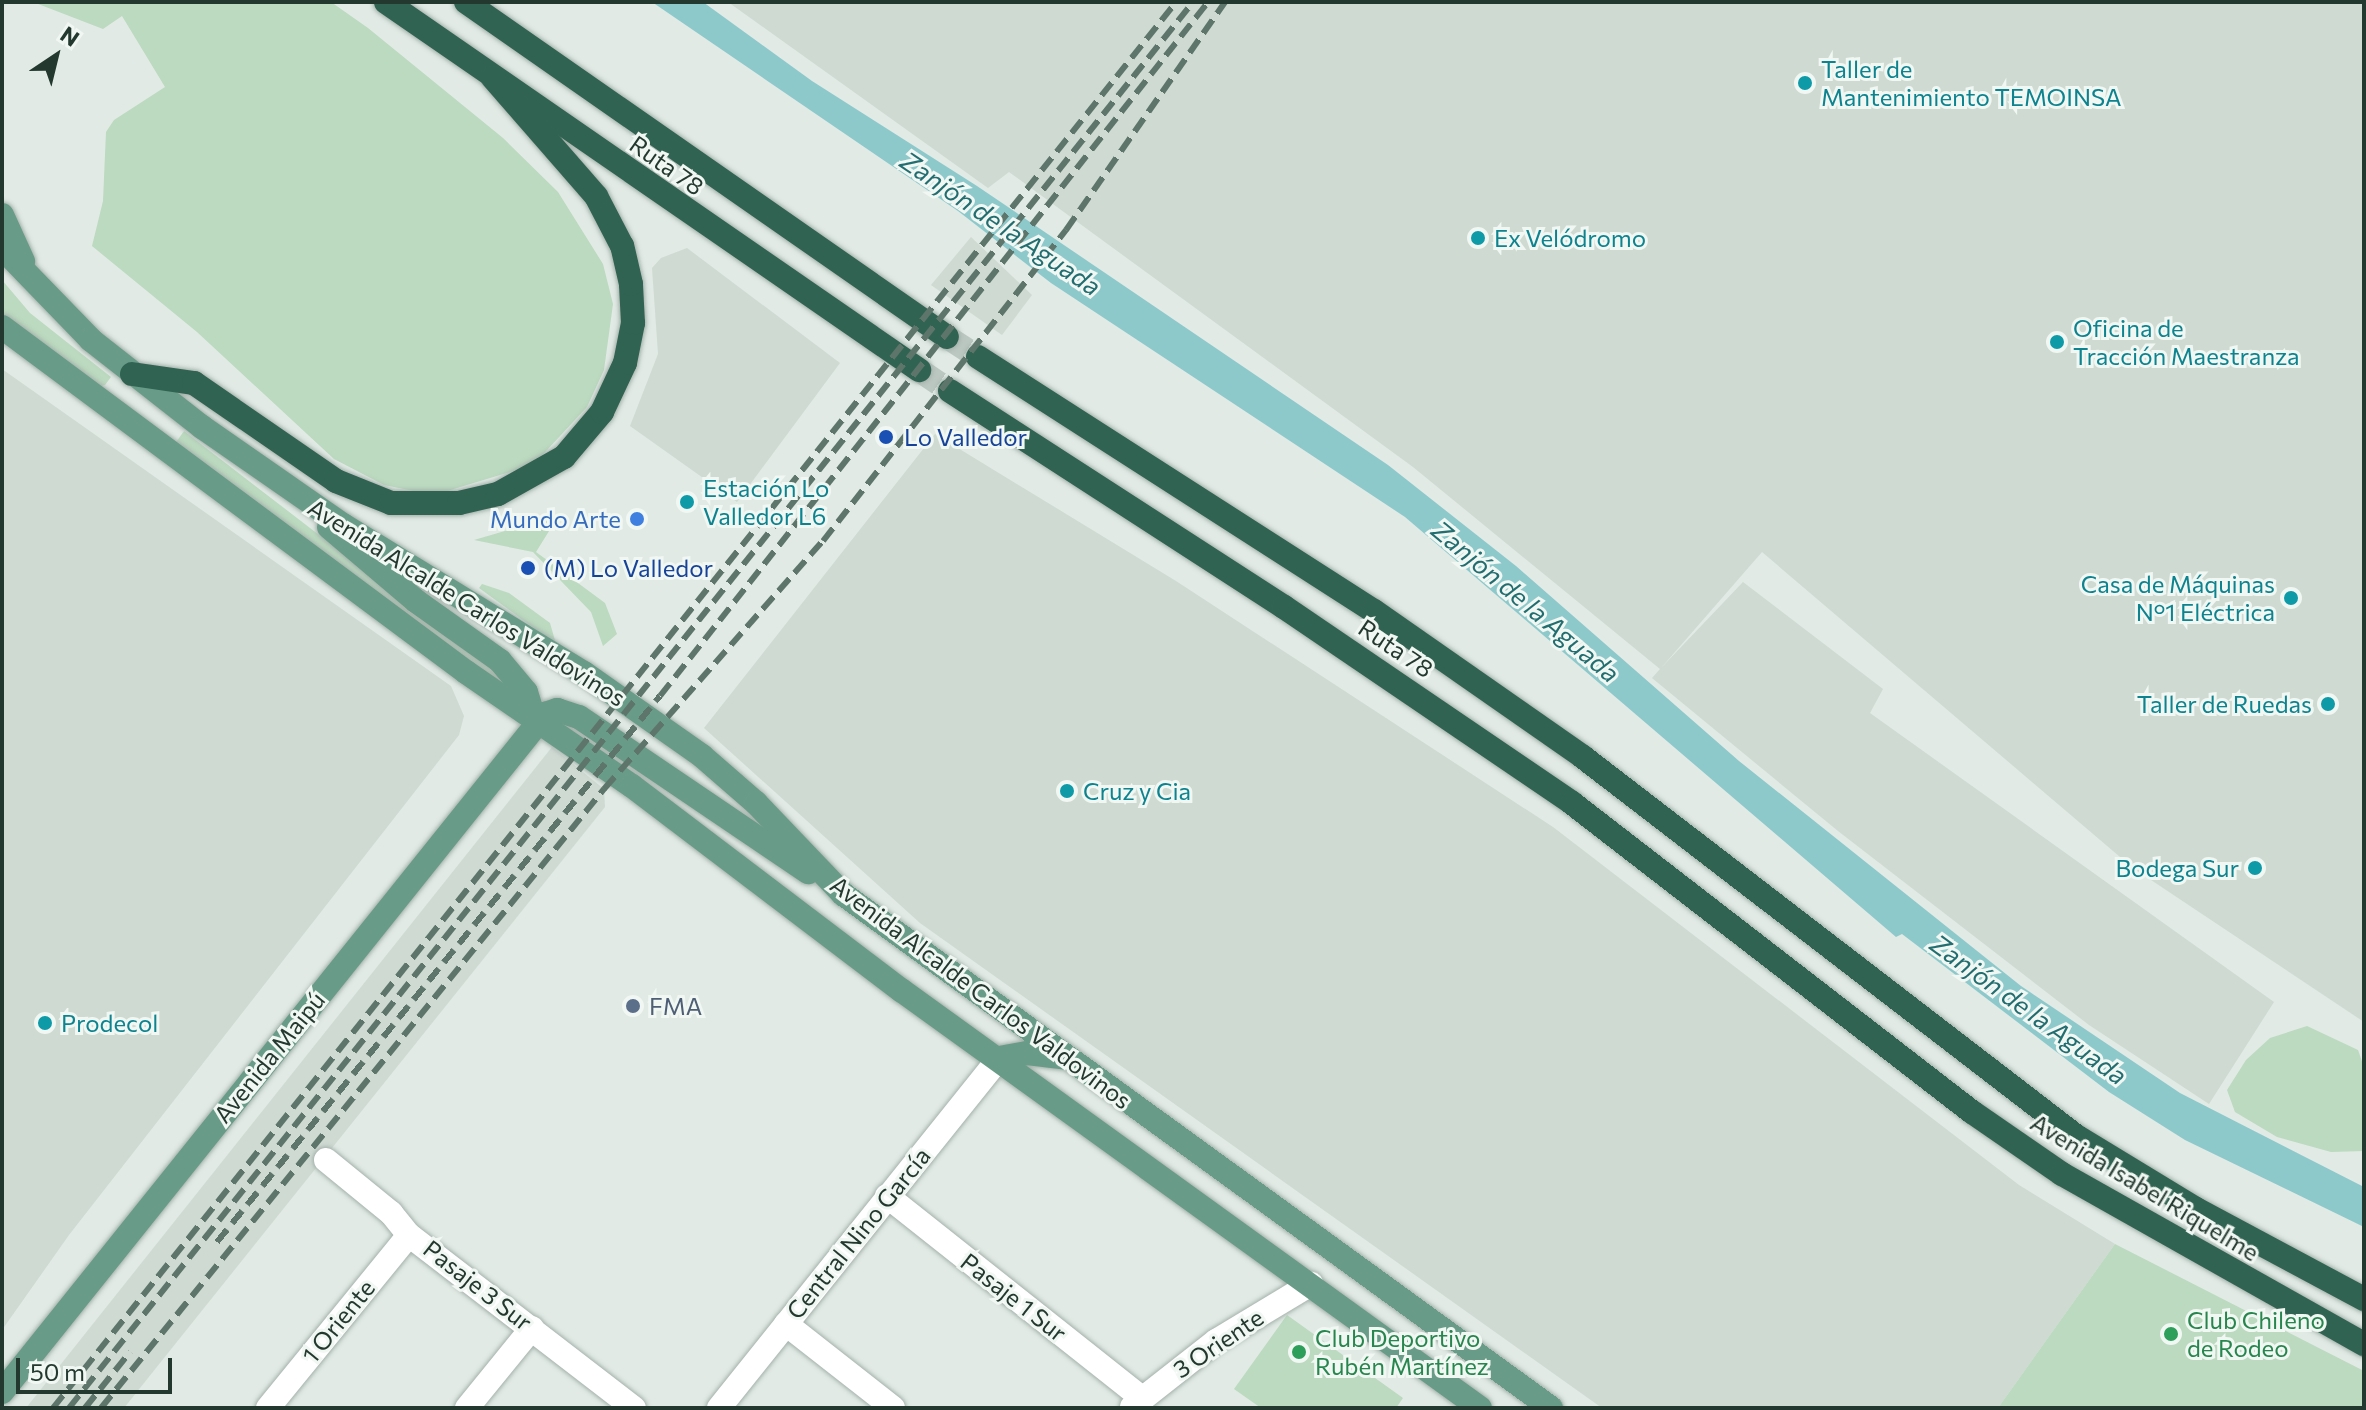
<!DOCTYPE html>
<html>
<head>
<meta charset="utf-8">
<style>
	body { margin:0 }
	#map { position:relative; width:2366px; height:1410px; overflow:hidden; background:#e1eae5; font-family:Commissioner,sans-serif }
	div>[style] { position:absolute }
	.built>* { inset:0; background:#cfdad3 }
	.green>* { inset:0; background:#bbdabf }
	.water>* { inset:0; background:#8dc9cb }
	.highway-tunnel>* { height:24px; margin-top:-12px; transform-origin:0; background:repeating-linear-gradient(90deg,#bbc7c1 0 24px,transparent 0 36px) }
	.roads { filter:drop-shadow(0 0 2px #a4b1ab) drop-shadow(0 0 2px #a4b1ab) }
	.minor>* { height:24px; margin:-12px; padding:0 12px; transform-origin:12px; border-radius:12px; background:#fff }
	.major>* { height:24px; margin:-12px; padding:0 12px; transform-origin:12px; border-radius:12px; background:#699c88 }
	.highway>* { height:24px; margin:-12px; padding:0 12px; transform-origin:12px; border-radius:12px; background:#316352 }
	.rail>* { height:6px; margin-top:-3px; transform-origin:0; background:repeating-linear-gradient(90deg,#5d756b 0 16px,transparent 0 24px) }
	.dots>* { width:22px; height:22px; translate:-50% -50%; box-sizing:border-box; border:4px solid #f1f7f3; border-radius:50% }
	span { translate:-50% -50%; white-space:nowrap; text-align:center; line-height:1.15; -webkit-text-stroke:6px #f1f7f3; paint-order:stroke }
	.culture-label { font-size:24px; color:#0d838f }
	.left { translate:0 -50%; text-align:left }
	.right { translate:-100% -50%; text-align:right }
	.street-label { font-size:24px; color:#233930 }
	.transit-label { font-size:24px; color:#164399 }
	.shop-label { font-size:24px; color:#366cbe }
	.service-label { font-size:24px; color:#4e5e75 }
	.leisure-label { font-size:24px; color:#27864d }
	.water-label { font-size:26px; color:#226d70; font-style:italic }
	.frame { position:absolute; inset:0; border:4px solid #233930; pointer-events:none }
	.north { position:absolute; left:16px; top:16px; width:80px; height:80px; -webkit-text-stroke:6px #f1f7f3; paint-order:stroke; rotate:35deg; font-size:22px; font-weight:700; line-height:32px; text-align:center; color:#233930 }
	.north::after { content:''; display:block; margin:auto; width:28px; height:36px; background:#233930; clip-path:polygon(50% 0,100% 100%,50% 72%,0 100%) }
	.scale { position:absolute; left:16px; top:1358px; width:156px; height:36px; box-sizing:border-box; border:4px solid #233930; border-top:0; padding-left:10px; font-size:24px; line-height:28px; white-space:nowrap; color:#233930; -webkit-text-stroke:6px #f1f7f3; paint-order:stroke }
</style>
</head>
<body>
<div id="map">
	<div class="built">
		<i style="clip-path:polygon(728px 2px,2364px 2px,2364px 1022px,2133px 868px,1762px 552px,1661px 668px,1743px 582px,1883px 689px,1870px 713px,2274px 1002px,2209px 1104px,2089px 1025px,1838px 831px,1652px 678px,1660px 669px,1413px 467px,1009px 172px,988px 188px)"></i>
		<i style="clip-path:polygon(971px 237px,1032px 295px,1002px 335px,931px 285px)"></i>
		<i style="clip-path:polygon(687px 248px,840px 363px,737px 502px,630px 426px,658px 354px,652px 268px,661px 258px)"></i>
		<i style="clip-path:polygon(2px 369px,451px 686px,464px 716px,459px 735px,69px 1235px,2px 1330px)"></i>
		<i style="clip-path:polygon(935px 434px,1176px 581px,1553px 827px,2019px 1185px,2115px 1244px,1998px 1408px,1602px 1408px,920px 923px,704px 728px)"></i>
		<i style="clip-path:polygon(552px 747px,604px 789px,605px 807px,124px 1408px,26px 1408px)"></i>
	</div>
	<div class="green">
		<i style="clip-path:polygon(33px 2px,331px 2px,368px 28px,503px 138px,558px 192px,603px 264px,613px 304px,604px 370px,587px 407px,533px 465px,434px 495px,384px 485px,334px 459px,197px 332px,92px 246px,103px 201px,106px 132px,114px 120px,165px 87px,122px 16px,103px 29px)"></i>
		<i style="clip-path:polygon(2px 280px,30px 313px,111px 377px,105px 385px,92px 388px,2px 318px)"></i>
		<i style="clip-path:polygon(184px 431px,514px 685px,509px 691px,174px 445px)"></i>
		<i style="clip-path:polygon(559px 515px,536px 552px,605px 603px,617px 634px,603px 646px,591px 612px,533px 552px,474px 540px)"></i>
		<i style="clip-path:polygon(482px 584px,509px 593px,550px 623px,556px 644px,479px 588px)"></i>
		<i style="clip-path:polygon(2307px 1026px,2358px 1050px,2364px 1067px,2364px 1151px,2331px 1152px,2277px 1137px,2235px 1112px,2227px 1090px,2246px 1060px,2270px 1038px)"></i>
		<i style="clip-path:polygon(2115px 1244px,2364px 1371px,2364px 1408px,1998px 1408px)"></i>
		<i style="clip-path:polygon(1287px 1315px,1403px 1398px,1396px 1408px,1261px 1408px,1234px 1389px)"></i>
	</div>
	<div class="water">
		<i style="clip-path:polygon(652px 2px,703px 2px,812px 81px,977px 186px,1388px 465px,1516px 566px,1739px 761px,2021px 986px,2180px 1093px,2364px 1187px,2364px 1227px,2185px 1140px,2109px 1092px,1902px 934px,1896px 937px,1405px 517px,1051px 283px,958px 211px)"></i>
	</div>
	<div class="highway-tunnel">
		<i style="left:947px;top:337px;width:37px;rotate:33deg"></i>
		<i style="left:919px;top:370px;width:37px;rotate:34deg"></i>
	</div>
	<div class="roads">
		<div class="minor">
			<i style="left:326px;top:1160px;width:84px;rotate:39.2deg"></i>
			<i style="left:391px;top:1213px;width:28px;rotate:51deg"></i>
			<i style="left:409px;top:1235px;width:284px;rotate:37.6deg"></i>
			<i style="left:887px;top:1196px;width:325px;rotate:38.4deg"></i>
			<i style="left:786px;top:1324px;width:136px;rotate:38.1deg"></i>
			<i style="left:1132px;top:1407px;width:107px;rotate:-38.2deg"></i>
			<i style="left:1216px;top:1341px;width:111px;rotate:-31deg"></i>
			<i style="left:268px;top:1408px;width:223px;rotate:-50.8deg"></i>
			<i style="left:467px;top:1408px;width:103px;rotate:-50.9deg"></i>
			<i style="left:719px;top:1408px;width:448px;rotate:-51.3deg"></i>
		</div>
		<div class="major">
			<i style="left:2px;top:215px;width:51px;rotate:65.5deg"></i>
			<i style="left:2px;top:248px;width:128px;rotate:45.9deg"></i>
			<i style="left:91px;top:340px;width:141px;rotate:38.1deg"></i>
			<i style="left:202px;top:427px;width:172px;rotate:34.8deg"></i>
			<i style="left:343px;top:525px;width:283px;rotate:31.6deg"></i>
			<i style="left:584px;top:673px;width:144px;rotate:35.1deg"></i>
			<i style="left:702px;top:756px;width:72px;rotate:41deg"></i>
			<i style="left:756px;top:803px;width:126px;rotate:46.3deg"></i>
			<i style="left:843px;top:894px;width:875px;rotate:35.98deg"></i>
			<i style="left:2px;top:327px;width:578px;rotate:36.63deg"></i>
			<i style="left:466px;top:672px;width:201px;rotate:34.5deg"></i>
			<i style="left:632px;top:786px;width:338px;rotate:37.2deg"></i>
			<i style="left:901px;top:990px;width:714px;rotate:35.83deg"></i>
			<i style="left:329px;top:527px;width:114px;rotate:40.4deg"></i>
			<i style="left:416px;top:601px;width:103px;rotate:35.5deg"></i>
			<i style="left:500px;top:661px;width:40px;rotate:50deg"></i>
			<i style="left:526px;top:692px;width:31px;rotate:73deg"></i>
			<i style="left:999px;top:1058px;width:28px;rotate:-10deg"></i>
			<i style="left:1027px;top:1053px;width:38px;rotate:7deg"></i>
			<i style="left:2px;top:1392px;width:869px;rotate:-51.31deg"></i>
			<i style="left:545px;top:714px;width:13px;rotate:-18deg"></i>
			<i style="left:557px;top:710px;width:23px;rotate:18deg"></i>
			<i style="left:579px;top:717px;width:277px;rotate:34.1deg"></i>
		</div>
		<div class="highway">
			<i style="left:386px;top:2px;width:648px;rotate:34.62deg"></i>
			<i style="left:466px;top:2px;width:586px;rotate:34.86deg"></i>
			<i style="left:978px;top:357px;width:470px;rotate:32.7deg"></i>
			<i style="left:1374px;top:611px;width:255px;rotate:34.9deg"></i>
			<i style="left:1583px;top:757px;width:622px;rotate:37.55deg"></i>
			<i style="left:2076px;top:1136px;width:140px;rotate:31.3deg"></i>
			<i style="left:2196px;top:1209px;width:191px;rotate:28.2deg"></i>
			<i style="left:132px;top:374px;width:63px;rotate:8.3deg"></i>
			<i style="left:194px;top:383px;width:173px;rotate:34.6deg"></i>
			<i style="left:336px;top:481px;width:59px;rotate:21.8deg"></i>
			<i style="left:391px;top:503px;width:68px"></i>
			<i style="left:459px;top:503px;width:40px;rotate:-13deg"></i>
			<i style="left:498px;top:494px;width:76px;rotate:-29.3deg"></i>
			<i style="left:564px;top:457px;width:59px;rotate:-49.8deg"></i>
			<i style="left:602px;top:412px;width:54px;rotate:-64.9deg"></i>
			<i style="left:625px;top:363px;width:41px;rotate:-78.7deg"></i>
			<i style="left:633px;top:323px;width:39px;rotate:-93deg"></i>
			<i style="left:631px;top:284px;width:39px;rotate:-103deg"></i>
			<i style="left:622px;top:246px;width:56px;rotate:-117.5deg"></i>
			<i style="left:596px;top:196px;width:157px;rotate:-131.1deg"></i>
			<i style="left:950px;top:391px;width:398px;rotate:32.9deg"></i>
			<i style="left:1284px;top:607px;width:348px;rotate:34.2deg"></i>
			<i style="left:1572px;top:803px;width:505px;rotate:37.69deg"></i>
			<i style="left:1972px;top:1112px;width:109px;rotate:34.6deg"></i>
			<i style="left:2062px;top:1174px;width:347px;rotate:29.4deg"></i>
		</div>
	</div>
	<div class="rail">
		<i style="left:217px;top:1242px;width:703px;rotate:-50.95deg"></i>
		<i style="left:660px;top:696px;width:884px;rotate:-51.7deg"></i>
		<i style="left:53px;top:1408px;width:1799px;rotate:-51.38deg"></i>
		<i style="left:69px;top:1408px;width:1800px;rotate:-51.36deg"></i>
		<i style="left:85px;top:1408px;width:72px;rotate:-51.2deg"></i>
		<i style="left:101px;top:1408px;width:798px;rotate:-50.9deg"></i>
		<i style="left:604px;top:789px;width:331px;rotate:-48.6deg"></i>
		<i style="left:823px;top:541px;width:395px;rotate:-52deg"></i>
		<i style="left:1066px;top:230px;width:278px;rotate:-55.1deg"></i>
	</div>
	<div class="dots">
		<i style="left:1805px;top:83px;background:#0f9aa8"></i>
		<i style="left:1478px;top:238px;background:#0f9aa8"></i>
		<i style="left:2057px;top:342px;background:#0f9aa8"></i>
		<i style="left:886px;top:437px;background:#1a4fb4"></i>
		<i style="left:687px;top:502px;background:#0f9aa8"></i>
		<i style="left:637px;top:519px;background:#3f7fe0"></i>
		<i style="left:528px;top:568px;background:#1a4fb4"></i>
		<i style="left:2291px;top:598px;background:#0f9aa8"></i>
		<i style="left:2328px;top:704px;background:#0f9aa8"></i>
		<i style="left:1067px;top:791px;background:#0f9aa8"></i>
		<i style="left:2255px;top:868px;background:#0f9aa8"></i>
		<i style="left:633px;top:1006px;background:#5c6f8a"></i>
		<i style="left:45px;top:1023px;background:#0f9aa8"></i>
		<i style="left:2171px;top:1334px;background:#2e9e5b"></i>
		<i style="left:1299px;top:1352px;background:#2e9e5b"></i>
	</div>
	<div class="culture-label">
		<span class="left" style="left:1821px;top:83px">Taller de<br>Mantenimiento TEMOINSA</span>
		<span class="left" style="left:1494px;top:238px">Ex Velódromo</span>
		<span class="left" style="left:2073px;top:342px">Oficina de<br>Tracción Maestranza</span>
		<span class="left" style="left:703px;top:502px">Estación Lo<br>Valledor L6</span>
		<span class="right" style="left:2275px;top:598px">Casa de Máquinas<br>N°1 Eléctrica</span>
		<span class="right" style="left:2312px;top:704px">Taller de Ruedas</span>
		<span class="left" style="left:1083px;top:791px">Cruz y Cia</span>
		<span class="right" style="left:2239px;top:868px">Bodega Sur</span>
		<span class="left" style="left:61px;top:1023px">Prodecol</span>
	</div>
	<div class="street-label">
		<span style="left:667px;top:165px;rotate:35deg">Ruta 78</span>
		<span style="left:467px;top:602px;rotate:32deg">Avenida Alcalde Carlos Valdovinos</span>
		<span style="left:1396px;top:648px;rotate:34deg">Ruta 78</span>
		<span style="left:981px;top:992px;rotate:37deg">Avenida Alcalde Carlos Valdovinos</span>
		<span style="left:269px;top:1057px;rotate:-51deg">Avenida Maipú</span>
		<span style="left:2145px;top:1187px;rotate:31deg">Avenida Isabel Riquelme</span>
		<span style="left:858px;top:1233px;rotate:-51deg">Central Nino García</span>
		<span style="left:478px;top:1285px;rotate:38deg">Pasaje 3 Sur</span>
		<span style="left:1014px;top:1297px;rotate:38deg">Pasaje 1 Sur</span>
		<span style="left:338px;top:1321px;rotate:-51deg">1 Oriente</span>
		<span style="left:1218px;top:1343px;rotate:-34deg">3 Oriente</span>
	</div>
	<div class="transit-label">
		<span class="left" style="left:904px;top:437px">Lo Valledor</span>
		<span class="left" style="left:544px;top:568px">(M) Lo Valledor</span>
	</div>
	<div class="shop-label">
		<span class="right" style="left:621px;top:519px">Mundo Arte</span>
	</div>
	<div class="service-label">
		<span class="left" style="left:649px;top:1006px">FMA</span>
	</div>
	<div class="leisure-label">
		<span class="left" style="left:2187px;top:1334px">Club Chileno<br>de Rodeo</span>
		<span class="left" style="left:1315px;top:1352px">Club Deportivo<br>Rubén Martínez</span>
	</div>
	<div class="water-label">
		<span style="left:1001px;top:223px;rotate:34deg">Zanjón de la Aguada</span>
		<span style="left:1526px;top:601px;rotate:40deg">Zanjón de la Aguada</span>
		<span style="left:2029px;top:1009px;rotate:36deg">Zanjón de la Aguada</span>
	</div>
	<div class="frame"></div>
	<div class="north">N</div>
	<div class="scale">50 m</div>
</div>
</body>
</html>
